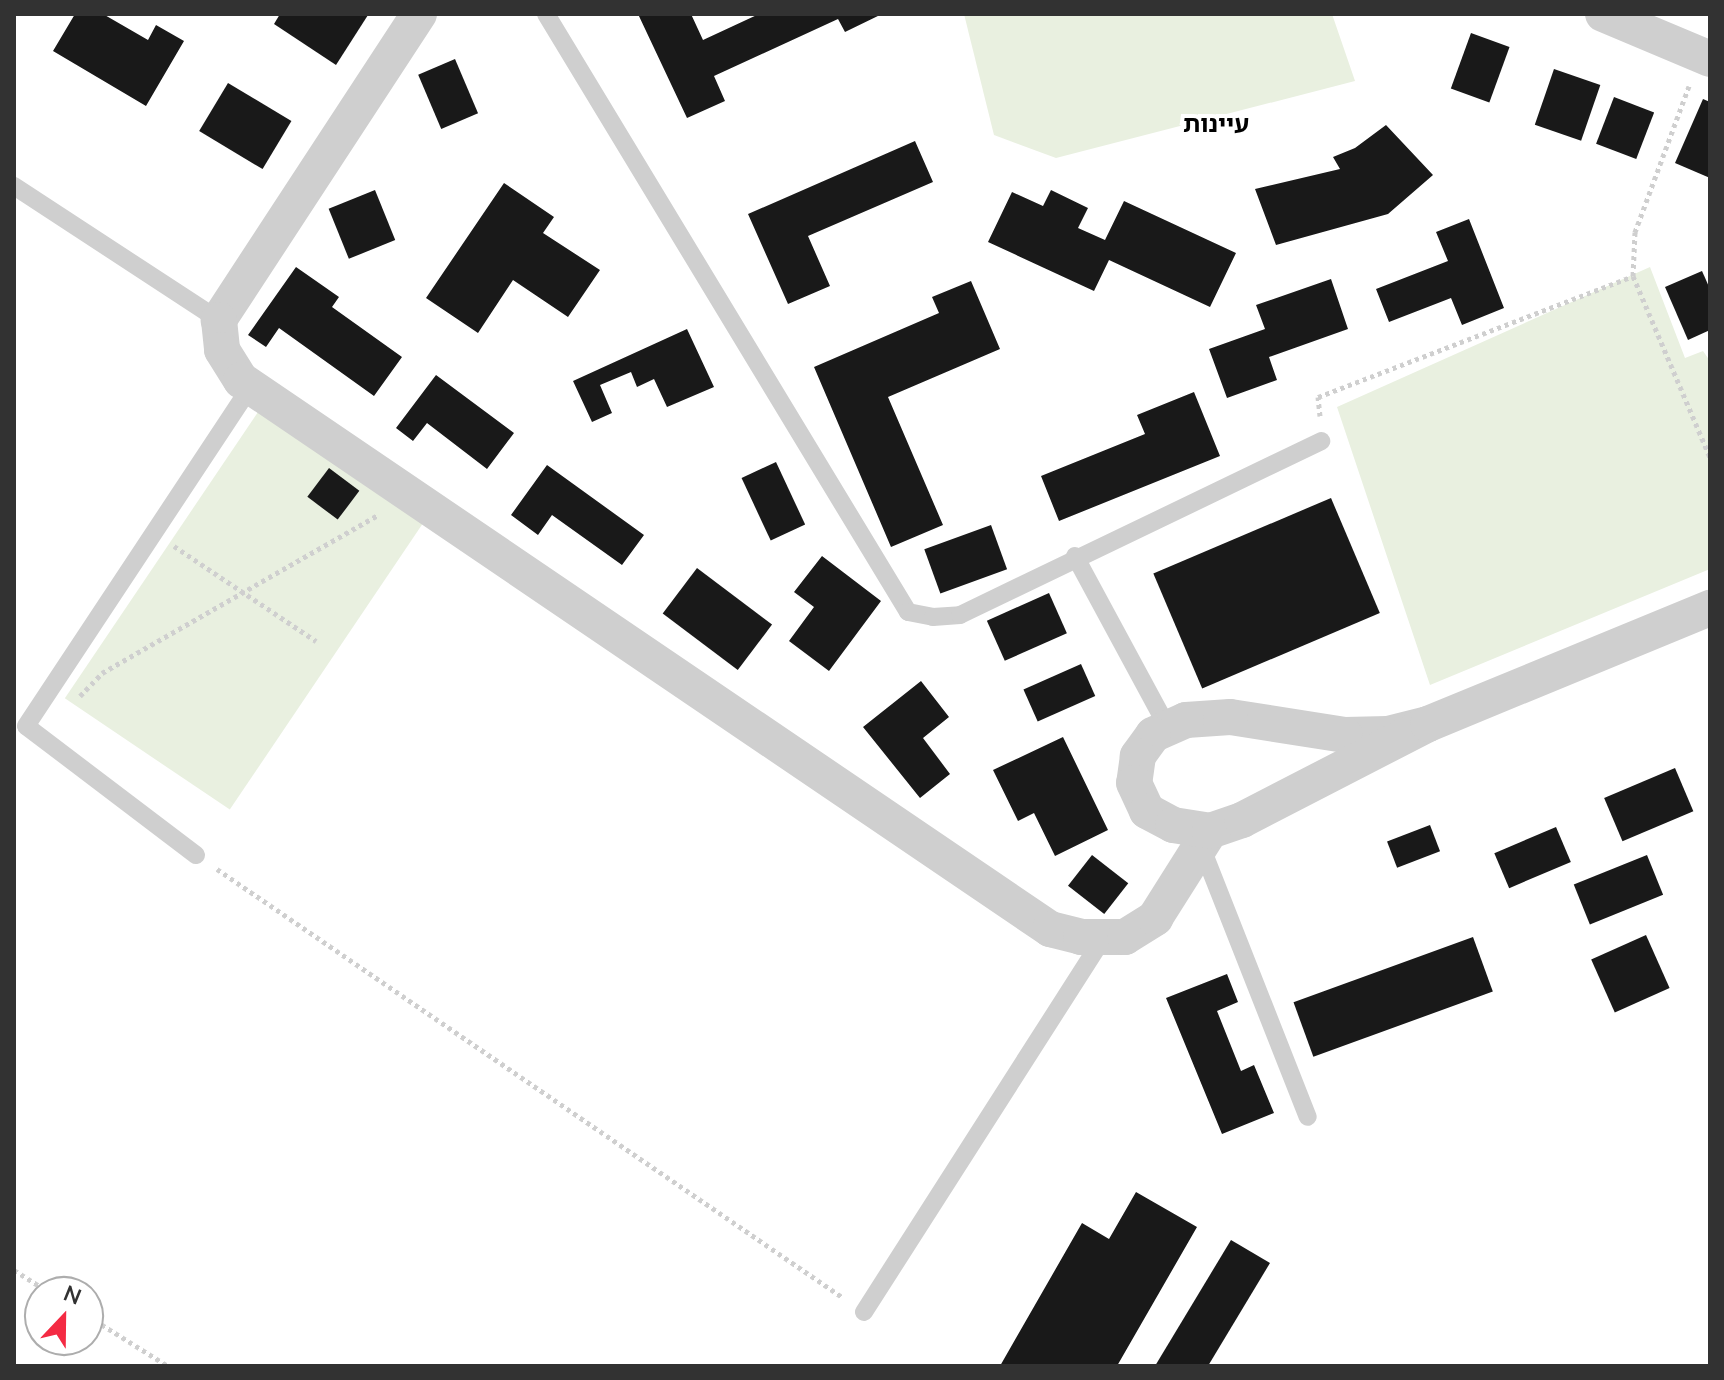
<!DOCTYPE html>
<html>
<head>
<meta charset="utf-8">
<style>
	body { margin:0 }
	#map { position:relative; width:1724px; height:1380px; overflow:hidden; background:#fff; font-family:"Nunito Sans","Noto Sans Hebrew",sans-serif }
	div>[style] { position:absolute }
	.green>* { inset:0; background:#e9f0e0; transform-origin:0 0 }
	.building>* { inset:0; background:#191919; transform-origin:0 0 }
	.path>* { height:5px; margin-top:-2.5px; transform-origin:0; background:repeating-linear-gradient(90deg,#cfcfcf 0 4px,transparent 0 8px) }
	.lane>* { height:18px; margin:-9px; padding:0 9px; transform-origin:9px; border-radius:9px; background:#cfcfcf }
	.street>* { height:36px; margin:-18px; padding:0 18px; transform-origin:18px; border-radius:18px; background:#cfcfcf }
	span { translate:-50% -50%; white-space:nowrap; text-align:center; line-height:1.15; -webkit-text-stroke:8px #fff; paint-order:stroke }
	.quarter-label { font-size:24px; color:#000; font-weight:700 }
	.frame { position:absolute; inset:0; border:16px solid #323232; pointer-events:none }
	.north { position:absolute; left:24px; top:1276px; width:80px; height:80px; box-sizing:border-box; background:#fff; border:2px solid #adadad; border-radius:50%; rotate:22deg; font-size:22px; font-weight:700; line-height:32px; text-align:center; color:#323232 }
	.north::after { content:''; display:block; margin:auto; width:28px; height:36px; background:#f42a43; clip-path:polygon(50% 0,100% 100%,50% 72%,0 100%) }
</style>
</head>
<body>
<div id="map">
	<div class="green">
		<i style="clip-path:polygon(964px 14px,1332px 14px,1355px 81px,1056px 158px,994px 135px)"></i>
		<i style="clip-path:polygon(1650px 267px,1685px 358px,1703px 351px,1710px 361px,1710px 569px,1430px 685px,1337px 407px)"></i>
		<i style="left:260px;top:409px;width:199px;height:349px;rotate:34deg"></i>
	</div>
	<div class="building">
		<i style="clip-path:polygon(75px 14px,103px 14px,148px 40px,156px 25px,184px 41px,146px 106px,53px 51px)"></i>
		<i style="clip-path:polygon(280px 14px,366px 14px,368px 15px,336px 65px,274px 24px)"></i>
		<i style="clip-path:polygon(638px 14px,691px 14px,703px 40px,759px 14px,882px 14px,845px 32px,838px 19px,714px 76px,725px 101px,687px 118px)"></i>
		<i style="left:1471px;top:33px;width:41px;height:59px;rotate:20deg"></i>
		<i style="left:455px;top:59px;width:59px;height:40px;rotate:67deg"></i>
		<i style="left:1554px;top:69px;width:49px;height:59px;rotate:19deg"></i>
		<i style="left:228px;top:83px;width:74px;height:56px;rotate:31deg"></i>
		<i style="left:1614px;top:97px;width:43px;height:50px;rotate:21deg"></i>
		<i style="clip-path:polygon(1703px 99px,1710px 102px,1710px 178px,1675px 163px)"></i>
		<i style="clip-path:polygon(1386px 125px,1433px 175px,1388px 214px,1276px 245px,1255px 189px,1340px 169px,1333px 157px,1355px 148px)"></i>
		<i style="clip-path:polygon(915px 141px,933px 182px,808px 236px,830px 286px,788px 304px,748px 214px)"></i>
		<i style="clip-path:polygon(504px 183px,554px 217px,543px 233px,600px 270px,568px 317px,513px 280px,478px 333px,426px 298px)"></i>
		<i style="left:375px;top:190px;width:54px;height:50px;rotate:68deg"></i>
		<i style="clip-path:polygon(1051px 190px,1088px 208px,1078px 228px,1105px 240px,1124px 201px,1236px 253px,1210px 307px,1109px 260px,1094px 291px,988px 242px,1012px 192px,1043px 206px)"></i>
		<i style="clip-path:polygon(1469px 219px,1504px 308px,1462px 325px,1451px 298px,1389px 322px,1376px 289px,1448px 261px,1436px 232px)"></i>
		<i style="clip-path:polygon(296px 267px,339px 297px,332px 307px,402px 357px,374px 396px,279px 328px,266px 347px,248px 335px)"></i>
		<i style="clip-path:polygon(1702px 271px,1710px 289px,1710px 330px,1688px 340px,1665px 287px)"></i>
		<i style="clip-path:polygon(1331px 279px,1348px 329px,1269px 357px,1277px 380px,1227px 398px,1209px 349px,1265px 329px,1256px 305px)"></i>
		<i style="clip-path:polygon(971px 281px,1000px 349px,888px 397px,943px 525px,891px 547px,814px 367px,939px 313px,932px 297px)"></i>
		<i style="clip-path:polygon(687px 329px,714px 387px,667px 407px,654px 379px,637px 387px,631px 372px,600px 385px,612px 413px,592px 422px,573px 381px)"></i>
		<i style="clip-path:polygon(436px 375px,514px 433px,487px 469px,427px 423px,413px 441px,396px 428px)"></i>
		<i style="clip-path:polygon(1194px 392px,1220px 456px,1059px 521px,1041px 476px,1145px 434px,1137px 415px)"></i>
		<i style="left:776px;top:462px;width:69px;height:38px;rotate:65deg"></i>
		<i style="clip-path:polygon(547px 465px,644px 535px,622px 565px,552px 515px,538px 535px,511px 515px)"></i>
		<i style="left:329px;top:468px;width:38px;height:36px;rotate:37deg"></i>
		<i style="left:1331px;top:498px;width:125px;height:193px;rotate:67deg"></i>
		<i style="left:991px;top:525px;width:47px;height:71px;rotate:70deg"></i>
		<i style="clip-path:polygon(822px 556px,881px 601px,829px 671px,789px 641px,814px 607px,794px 592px)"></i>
		<i style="left:697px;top:568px;width:94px;height:57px;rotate:37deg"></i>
		<i style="left:1049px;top:593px;width:44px;height:68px;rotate:66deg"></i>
		<i style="left:1081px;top:664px;width:35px;height:63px;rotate:66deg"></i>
		<i style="clip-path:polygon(921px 681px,949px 717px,923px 738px,950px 774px,920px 798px,863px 727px)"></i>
		<i style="clip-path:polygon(1063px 737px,1108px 830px,1055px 856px,1034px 813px,1018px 821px,993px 770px)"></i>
		<i style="left:1675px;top:768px;width:47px;height:77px;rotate:67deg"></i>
		<i style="left:1430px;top:825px;width:28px;height:46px;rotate:69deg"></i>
		<i style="left:1556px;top:827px;width:38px;height:67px;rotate:67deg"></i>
		<i style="left:1092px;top:855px;width:46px;height:39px;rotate:38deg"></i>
		<i style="left:1647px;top:855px;width:43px;height:79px;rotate:68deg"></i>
		<i style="left:1646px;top:935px;width:58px;height:60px;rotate:66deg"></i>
		<i style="left:1473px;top:937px;width:58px;height:191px;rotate:70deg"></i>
		<i style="clip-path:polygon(1227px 974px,1238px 1002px,1217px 1011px,1241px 1071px,1254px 1065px,1274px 1113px,1222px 1134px,1166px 998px)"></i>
		<i style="clip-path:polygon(1136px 1192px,1197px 1227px,1117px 1366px,1000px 1366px,1082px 1223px,1109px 1239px)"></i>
		<i style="clip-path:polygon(1231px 1240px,1270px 1263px,1208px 1366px,1155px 1366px)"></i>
	</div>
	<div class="path">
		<i style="left:1689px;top:86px;width:156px;rotate:110.3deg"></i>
		<i style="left:1635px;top:232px;width:44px;rotate:92.6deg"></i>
		<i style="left:1633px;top:276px;width:197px;rotate:67deg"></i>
		<i style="left:1320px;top:416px;width:19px;rotate:-96deg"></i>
		<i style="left:1318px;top:397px;width:337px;rotate:-21deg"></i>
		<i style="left:174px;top:546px;width:171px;rotate:33.8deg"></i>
		<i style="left:80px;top:696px;width:32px;rotate:-46deg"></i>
		<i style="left:102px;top:673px;width:318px;rotate:-29.8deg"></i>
		<i style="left:217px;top:869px;width:758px;rotate:34.4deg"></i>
		<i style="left:14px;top:1270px;width:41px;rotate:32.2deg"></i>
		<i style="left:88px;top:1316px;width:94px;rotate:32deg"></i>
	</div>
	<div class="lane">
		<i style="left:546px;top:14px;width:699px;rotate:58.81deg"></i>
		<i style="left:908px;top:612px;width:25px;rotate:11deg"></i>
		<i style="left:933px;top:617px;width:27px;rotate:-4deg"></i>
		<i style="left:960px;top:615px;width:401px;rotate:-25.7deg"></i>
		<i style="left:14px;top:186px;width:245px;rotate:33.2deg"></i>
		<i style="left:1075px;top:556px;width:196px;rotate:61.6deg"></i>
		<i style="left:1201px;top:846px;width:291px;rotate:68.5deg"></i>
		<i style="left:196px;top:855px;width:213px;rotate:-142.8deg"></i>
		<i style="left:26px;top:726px;width:408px;rotate:-56.5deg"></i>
		<i style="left:864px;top:1312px;width:445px;rotate:-57.4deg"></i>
	</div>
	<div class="street">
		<i style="left:419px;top:14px;width:366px;rotate:123.2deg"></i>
		<i style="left:219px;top:320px;width:30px;rotate:84deg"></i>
		<i style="left:222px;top:350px;width:36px;rotate:58deg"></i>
		<i style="left:241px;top:380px;width:978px;rotate:34.16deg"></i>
		<i style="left:1050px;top:929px;width:32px;rotate:14deg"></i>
		<i style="left:1081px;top:937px;width:44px"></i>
		<i style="left:1125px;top:937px;width:36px;rotate:-32deg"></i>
		<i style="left:1155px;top:918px;width:103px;rotate:-57.7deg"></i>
		<i style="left:1603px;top:14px;width:116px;rotate:22.8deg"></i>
		<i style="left:1428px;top:724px;width:41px;rotate:166deg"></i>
		<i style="left:1388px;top:734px;width:43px;rotate:178.7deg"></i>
		<i style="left:1345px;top:735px;width:116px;rotate:-171.1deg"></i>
		<i style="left:1230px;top:717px;width:44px;rotate:176.1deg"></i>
		<i style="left:1186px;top:720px;width:36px;rotate:156deg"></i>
		<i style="left:1153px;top:735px;width:26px;rotate:126deg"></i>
		<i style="left:1138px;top:756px;width:27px;rotate:98deg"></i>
		<i style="left:1134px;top:783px;width:31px;rotate:65deg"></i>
		<i style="left:1147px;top:811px;width:30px;rotate:28deg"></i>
		<i style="left:1173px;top:825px;width:37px;rotate:9deg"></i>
		<i style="left:1210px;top:831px;width:34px;rotate:-19deg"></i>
		<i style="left:1242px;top:820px;width:209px;rotate:-27.3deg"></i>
		<i style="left:1428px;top:724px;width:305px;rotate:-22.4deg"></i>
	</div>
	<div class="quarter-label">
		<span style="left:1216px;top:125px">עיינות</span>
	</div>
	<div class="frame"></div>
	<div class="north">N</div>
</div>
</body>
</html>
